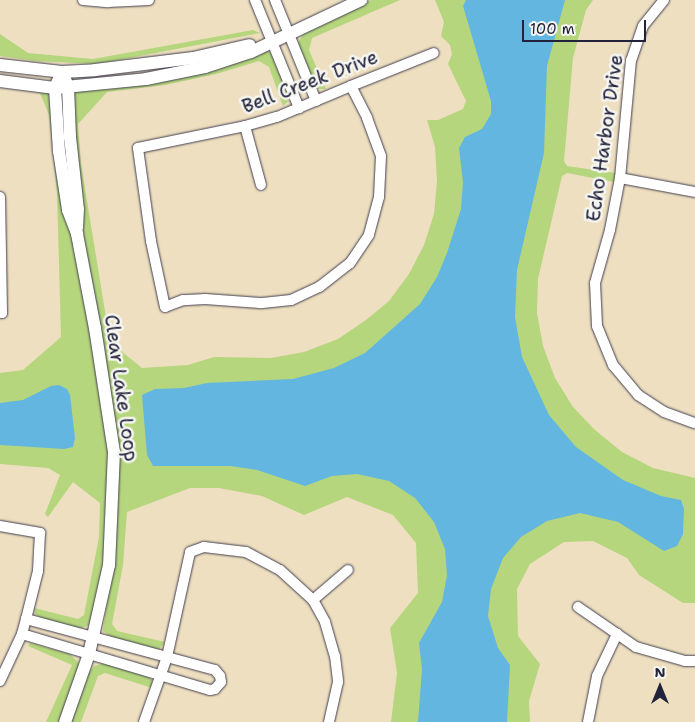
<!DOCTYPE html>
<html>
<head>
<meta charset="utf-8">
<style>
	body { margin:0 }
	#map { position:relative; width:695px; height:722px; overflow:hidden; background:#eedfc0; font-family:"Shantell Sans",sans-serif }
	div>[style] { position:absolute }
	.green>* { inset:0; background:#b5d67d }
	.water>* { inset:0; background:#63b6df }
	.roads { filter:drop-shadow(0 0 1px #413e4f) drop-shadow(0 0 1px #413e4f) }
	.minor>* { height:10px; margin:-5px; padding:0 5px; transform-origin:5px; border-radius:5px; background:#fff }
	.tertiary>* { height:12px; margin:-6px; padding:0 6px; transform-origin:6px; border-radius:6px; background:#fff }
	span { translate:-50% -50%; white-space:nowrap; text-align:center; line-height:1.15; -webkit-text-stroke:5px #f6f6f2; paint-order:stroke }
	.street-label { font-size:19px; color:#22223b }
	.north { position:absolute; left:635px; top:662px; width:50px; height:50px; -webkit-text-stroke:4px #f6f6f2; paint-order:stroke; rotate:0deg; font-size:14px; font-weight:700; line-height:20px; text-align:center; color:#22223b }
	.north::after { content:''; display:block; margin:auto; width:18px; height:22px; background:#22223b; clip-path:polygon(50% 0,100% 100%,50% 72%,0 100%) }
	.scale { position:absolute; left:522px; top:20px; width:124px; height:22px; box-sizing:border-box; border:2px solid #22223b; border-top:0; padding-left:6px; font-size:15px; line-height:18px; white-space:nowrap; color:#22223b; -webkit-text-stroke:4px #f6f6f2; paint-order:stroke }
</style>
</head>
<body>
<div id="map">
	<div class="green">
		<i style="clip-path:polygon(371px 0,400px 0,312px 38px,309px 50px,326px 89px,316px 89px,297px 44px,305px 31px)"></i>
		<i style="clip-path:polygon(435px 0,593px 0,586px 10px,573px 58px,564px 161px,567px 166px,615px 173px,614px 182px,567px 173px,562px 176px,538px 279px,537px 313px,543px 346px,555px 378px,573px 407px,595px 430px,622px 452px,653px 468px,695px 478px,695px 603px,683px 603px,639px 575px,627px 558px,593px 541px,564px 542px,530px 564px,517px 589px,518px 636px,540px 664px,529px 701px,530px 722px,391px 722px,397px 673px,390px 628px,418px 593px,416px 543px,393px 515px,347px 497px,304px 515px,262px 496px,219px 488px,190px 488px,127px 512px,123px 565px,112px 624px,117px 631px,165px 642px,159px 650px,154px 650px,112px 638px,103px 631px,117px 528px,83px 237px,72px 98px,76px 90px,267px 51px,272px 54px,290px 99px,283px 106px,269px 67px,259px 61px,216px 74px,165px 85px,107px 92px,78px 124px,81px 164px,110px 342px,142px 368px,188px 365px,214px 357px,271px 358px,304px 352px,338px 339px,366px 320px,389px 301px,409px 274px,424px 245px,434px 214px,437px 181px,435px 147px,427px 120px,438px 120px,463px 109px,466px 101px,448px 64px,452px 54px,450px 45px,441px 36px,444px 22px)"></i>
		<i style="clip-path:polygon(253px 30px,260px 33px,98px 64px,35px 61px,0 56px,0 34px,28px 53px,93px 59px)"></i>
		<i style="clip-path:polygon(0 86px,54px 89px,73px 231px,92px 338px,108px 449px,104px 556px,92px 621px,90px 625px,78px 629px,40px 618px,35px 614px,34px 608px,78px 619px,84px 615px,99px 537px,100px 503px,73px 482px,48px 517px,45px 514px,60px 475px,48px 468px,0 464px,0 373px,23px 370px,61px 337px,57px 192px,49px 115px,40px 93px)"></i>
		<i style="clip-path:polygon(30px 643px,70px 654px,79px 663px,79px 670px,59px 722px,46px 722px,72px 665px,28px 646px)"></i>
		<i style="clip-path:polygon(105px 663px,147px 676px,152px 680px,152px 688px,105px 673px,98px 676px,81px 722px,70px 722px,89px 672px,94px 666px)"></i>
	</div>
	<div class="water">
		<i style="clip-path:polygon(466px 0,565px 0,547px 66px,544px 153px,517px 270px,515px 317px,522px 357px,549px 415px,576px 447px,623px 480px,661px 496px,681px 500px,684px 509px,683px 534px,677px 546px,664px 551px,618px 522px,580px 513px,547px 521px,521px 537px,503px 558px,491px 589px,488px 616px,498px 648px,510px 665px,507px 722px,418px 722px,422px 669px,419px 643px,442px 602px,447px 575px,445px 549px,434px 522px,415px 498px,389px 481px,357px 474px,332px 476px,305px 486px,257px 470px,230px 466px,153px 466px,147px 455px,142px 395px,155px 389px,184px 388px,207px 383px,293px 379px,334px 368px,365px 353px,420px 304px,437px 277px,447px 253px,461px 209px,463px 182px,459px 148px,465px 137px,482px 129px,491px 114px,491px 101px,463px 6px)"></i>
		<i style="clip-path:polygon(59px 385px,67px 389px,70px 395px,75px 438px,73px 447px,64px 449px,0 445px,0 403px,23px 400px,51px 386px)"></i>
	</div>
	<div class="roads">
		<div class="minor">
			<i style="left:83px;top:0;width:25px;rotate:5deg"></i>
			<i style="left:108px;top:2px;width:41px;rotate:-2.8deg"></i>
			<i style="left:255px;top:0;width:117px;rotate:67.8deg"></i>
			<i style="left:275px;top:0;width:109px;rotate:67.9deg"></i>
			<i style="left:664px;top:0;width:33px;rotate:129deg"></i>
			<i style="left:643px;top:26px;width:36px;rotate:109deg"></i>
			<i style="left:631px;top:60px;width:119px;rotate:95.3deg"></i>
			<i style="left:620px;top:178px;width:53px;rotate:100.9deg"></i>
			<i style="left:610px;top:230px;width:55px;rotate:105.8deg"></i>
			<i style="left:595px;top:283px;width:43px;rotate:87.3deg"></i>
			<i style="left:597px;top:326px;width:42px;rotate:67.7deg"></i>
			<i style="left:613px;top:365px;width:39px;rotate:50deg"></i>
			<i style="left:638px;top:395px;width:31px;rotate:33deg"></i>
			<i style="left:664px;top:412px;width:33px;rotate:20deg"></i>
			<i style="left:351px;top:86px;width:36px;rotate:63deg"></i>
			<i style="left:367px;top:118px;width:40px;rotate:69.8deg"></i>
			<i style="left:381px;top:156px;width:41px;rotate:92.8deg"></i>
			<i style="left:379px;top:197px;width:39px;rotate:105deg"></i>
			<i style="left:369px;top:235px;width:34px;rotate:124deg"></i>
			<i style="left:350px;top:263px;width:39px;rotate:142deg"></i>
			<i style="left:319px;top:287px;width:31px;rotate:155deg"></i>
			<i style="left:291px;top:300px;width:31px;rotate:174deg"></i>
			<i style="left:260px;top:303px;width:55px;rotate:-175.8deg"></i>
			<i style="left:205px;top:299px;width:22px;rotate:177deg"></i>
			<i style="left:183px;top:300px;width:19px;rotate:159deg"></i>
			<i style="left:165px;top:307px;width:67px;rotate:-102deg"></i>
			<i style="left:151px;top:241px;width:94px;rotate:-98deg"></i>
			<i style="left:138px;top:148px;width:109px;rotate:-11.6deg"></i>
			<i style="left:245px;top:126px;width:33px;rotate:-16deg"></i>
			<i style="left:277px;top:117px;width:80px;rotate:-22.7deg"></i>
			<i style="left:351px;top:86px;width:89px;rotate:-21.7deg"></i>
			<i style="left:245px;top:126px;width:61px;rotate:74.8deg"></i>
			<i style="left:620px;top:178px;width:76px;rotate:10.6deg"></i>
			<i style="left:0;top:197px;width:116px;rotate:89deg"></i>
			<i style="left:2px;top:313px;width:2px;rotate:180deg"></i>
			<i style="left:0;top:526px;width:41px;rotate:9.9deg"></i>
			<i style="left:40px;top:533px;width:38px;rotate:93deg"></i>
			<i style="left:38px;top:571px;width:49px;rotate:104deg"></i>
			<i style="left:26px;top:619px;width:16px;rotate:105deg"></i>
			<i style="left:22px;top:634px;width:52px;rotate:115.1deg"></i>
			<i style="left:313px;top:600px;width:46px;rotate:-40.6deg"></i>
			<i style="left:578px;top:607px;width:70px;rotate:34.6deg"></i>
			<i style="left:636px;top:647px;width:51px;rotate:15.9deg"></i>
			<i style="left:685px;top:661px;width:10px"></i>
			<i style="left:22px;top:634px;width:196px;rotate:16.6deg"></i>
			<i style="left:210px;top:690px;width:5px;rotate:-11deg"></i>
			<i style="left:215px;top:689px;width:9px;rotate:-49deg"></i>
			<i style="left:221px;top:682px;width:6px;rotate:-99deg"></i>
			<i style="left:220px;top:676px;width:8px;rotate:-130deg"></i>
			<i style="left:215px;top:670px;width:196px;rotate:-164.9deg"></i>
			<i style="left:144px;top:722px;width:69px;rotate:-70.5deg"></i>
			<i style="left:167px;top:657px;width:107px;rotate:-77.6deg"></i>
			<i style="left:190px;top:552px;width:15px;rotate:-20deg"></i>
			<i style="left:204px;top:547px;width:42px;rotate:6.8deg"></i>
			<i style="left:246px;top:552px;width:38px;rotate:28deg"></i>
			<i style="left:280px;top:570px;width:45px;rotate:42.3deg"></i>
			<i style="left:313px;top:600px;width:25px;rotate:61deg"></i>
			<i style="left:325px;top:622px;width:35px;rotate:74deg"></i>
			<i style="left:335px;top:656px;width:26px;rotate:83deg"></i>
			<i style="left:338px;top:682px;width:41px;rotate:102.7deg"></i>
			<i style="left:588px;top:722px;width:47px;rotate:-78.9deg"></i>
			<i style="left:597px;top:676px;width:47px;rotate:-64.5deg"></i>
		</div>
		<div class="tertiary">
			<i style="left:0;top:65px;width:62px;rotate:6.4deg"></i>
			<i style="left:62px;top:72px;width:33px;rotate:-3deg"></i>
			<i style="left:95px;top:70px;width:99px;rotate:-7deg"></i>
			<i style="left:193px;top:58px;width:58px;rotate:-12.8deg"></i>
			<i style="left:62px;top:72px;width:17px;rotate:114deg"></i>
			<i style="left:55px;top:88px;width:63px;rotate:86.4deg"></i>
			<i style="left:59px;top:151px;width:60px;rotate:81.3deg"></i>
			<i style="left:68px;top:210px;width:26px;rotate:69deg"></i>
			<i style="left:77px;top:234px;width:96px;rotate:79.2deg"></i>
			<i style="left:95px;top:328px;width:125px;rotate:81.3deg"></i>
			<i style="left:114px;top:452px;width:113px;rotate:92.5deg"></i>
			<i style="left:109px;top:565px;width:91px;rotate:102.7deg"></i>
			<i style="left:89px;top:654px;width:72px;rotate:109.4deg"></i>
			<i style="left:65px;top:79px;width:9px;rotate:69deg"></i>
			<i style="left:68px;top:87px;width:50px;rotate:87.7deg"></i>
			<i style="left:70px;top:137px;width:72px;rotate:83.7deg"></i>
			<i style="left:78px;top:209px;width:19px;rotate:93deg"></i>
			<i style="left:0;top:81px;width:55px;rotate:7.3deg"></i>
			<i style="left:55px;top:88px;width:91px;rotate:-5.6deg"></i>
			<i style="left:146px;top:79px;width:60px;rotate:-11.5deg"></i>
			<i style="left:205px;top:67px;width:48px;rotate:-18.1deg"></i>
			<i style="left:251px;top:52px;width:122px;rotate:-25.3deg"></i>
		</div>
	</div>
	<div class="street-label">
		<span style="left:310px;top:82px;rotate:-21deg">Bell Creek Drive</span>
		<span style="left:605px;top:138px;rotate:-82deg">Echo Harbor Drive</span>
		<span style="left:121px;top:388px;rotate:82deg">Clear Lake Loop</span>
	</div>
	<div class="north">N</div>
	<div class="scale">100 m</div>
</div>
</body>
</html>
